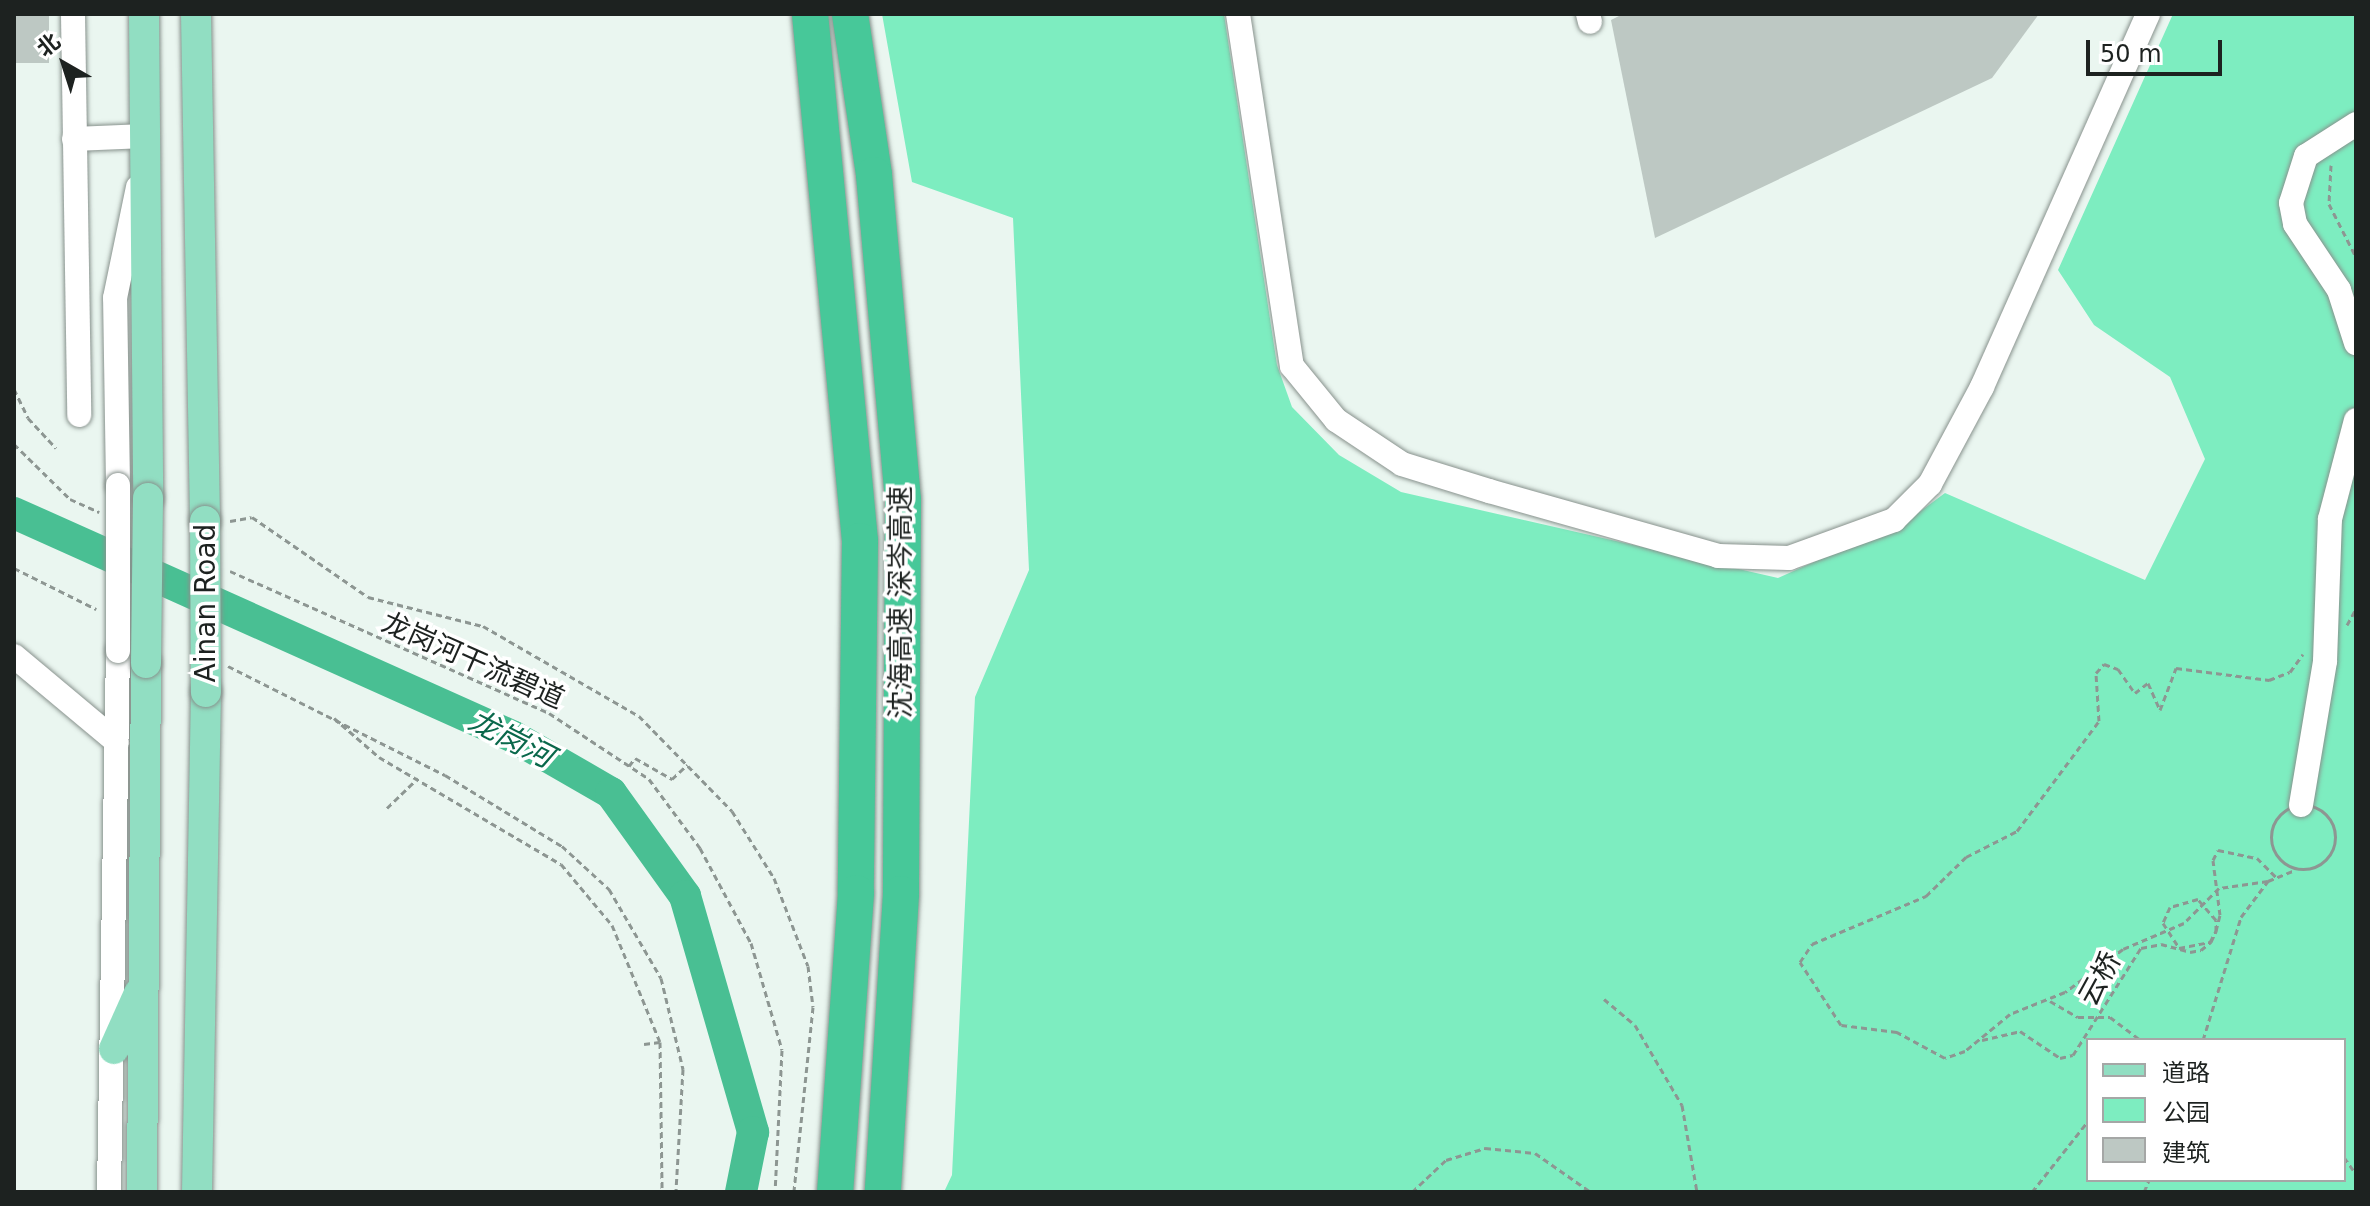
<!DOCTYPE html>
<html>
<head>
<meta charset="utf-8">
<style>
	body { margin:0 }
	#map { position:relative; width:2370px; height:1206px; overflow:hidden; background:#eaf6f0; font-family:"DejaVu Sans","Noto Sans SC",sans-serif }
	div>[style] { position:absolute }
	.green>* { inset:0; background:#7dedc0 }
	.river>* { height:32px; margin:-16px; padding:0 16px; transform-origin:16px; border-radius:16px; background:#49bf93 }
	.building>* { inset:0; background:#bdc8c3; transform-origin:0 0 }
	.path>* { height:3px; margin-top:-1.5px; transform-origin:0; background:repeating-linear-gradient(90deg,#8d9692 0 6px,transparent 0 10px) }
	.path>.ring { margin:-1.5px; padding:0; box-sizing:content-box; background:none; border:3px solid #8d9692; border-radius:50% }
	.roads { filter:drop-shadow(0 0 2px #88928d) drop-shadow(0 0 2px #88928d) }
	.minor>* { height:24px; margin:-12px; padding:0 12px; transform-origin:12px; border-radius:12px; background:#fff }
	.major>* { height:30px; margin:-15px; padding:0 15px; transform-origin:15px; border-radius:15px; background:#91dec2 }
	.highway>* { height:36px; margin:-18px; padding:0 18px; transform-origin:18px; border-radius:18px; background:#47c899 }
	.path-bridge>* { height:3px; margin-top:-1.5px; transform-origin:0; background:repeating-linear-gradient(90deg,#8d9692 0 6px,transparent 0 10px) }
	.bridges { filter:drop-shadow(0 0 2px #88928d) drop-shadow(0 0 2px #88928d) }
	.minor-bridge>* { height:24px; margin:-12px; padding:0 12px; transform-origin:12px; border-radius:12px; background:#fff }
	.major-bridge>* { height:30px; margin:-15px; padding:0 15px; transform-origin:15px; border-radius:15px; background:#91dec2 }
	span { translate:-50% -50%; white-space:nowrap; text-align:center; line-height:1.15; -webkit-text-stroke:7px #fff; paint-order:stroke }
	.street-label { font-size:28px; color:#1d2220 }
	.water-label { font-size:30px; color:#0a684b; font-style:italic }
	.frame { position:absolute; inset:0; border:16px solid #1d2220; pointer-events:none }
	.legend { position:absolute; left:2086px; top:1038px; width:260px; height:144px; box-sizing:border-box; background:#fff; border:2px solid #a5a7a6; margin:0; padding:10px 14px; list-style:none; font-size:24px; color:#1d2220 }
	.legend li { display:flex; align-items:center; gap:16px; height:40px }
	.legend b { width:40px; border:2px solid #a5a7a6 }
	.north { position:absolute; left:24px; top:24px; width:80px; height:80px; -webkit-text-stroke:6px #fff; paint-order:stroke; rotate:321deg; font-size:22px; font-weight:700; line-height:32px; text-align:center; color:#1d2220 }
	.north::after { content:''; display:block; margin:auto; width:28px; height:36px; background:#1d2220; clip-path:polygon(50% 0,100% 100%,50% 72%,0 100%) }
	.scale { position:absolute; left:2086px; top:40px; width:136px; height:36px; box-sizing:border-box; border:4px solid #1d2220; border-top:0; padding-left:10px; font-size:24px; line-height:28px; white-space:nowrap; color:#1d2220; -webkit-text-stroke:6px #fff; paint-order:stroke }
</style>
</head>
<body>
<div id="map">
	<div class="green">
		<i style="clip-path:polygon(evenodd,882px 14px,1224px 14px,1277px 365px,1292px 407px,1339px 455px,1401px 492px,1778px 578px,1910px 519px,1945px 493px,2145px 580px,2205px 459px,2170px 377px,2094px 325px,2058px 270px,2173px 14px,2356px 14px,2356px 1192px,944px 1192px,952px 1175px,975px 697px,1029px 570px,1013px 218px,912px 182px,882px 14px,2088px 1040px,2344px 1040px,2344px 1180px,2088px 1180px,2088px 1040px)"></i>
	</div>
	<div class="river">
		<i style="left:14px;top:513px;width:548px;rotate:24.13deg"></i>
		<i style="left:514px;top:737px;width:112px;rotate:30deg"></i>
		<i style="left:611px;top:793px;width:127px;rotate:54.3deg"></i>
		<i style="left:685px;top:896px;width:246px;rotate:73.9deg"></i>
		<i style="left:753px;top:1132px;width:61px;rotate:101.3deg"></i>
	</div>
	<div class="building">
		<i style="left:14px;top:14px;width:35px;height:49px"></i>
		<i style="clip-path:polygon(1623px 14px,2039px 14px,1992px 78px,1655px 238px,1611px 20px)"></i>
	</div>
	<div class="path">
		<i style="left:2331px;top:165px;width:39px;rotate:93deg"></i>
		<i style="left:2329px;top:204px;width:59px;rotate:63deg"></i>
		<i style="left:14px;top:389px;width:32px;rotate:64deg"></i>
		<i style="left:28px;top:418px;width:41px;rotate:47deg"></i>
		<i style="left:14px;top:444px;width:78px;rotate:44.5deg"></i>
		<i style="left:70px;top:499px;width:32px;rotate:24deg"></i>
		<i style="left:230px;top:521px;width:22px;rotate:-10deg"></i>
		<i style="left:252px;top:517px;width:141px;rotate:34.6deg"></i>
		<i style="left:368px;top:597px;width:119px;rotate:14.2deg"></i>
		<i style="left:483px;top:626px;width:180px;rotate:30deg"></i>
		<i style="left:639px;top:716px;width:133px;rotate:45.6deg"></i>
		<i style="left:732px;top:811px;width:79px;rotate:57.9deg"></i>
		<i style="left:774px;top:878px;width:94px;rotate:68.9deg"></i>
		<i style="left:808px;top:966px;width:41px;rotate:83deg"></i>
		<i style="left:813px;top:1007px;width:186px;rotate:95.9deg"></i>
		<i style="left:14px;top:568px;width:92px;rotate:26.6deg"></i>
		<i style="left:230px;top:571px;width:349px;rotate:24deg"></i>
		<i style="left:549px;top:713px;width:120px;rotate:33.4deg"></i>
		<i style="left:649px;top:779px;width:86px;rotate:53.5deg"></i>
		<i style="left:700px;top:848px;width:108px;rotate:61.8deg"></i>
		<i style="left:751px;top:943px;width:111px;rotate:73.8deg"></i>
		<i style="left:782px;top:1050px;width:142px;rotate:92.8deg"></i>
		<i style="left:2347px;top:625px;width:18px;rotate:-61deg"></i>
		<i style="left:228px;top:666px;width:243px;rotate:26.7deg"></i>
		<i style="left:445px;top:775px;width:137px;rotate:31.3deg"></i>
		<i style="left:562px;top:846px;width:64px;rotate:42.5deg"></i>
		<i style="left:609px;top:889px;width:103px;rotate:59.7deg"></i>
		<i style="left:661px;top:978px;width:94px;rotate:76.4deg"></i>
		<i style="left:683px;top:1069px;width:123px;rotate:93.3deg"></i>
		<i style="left:334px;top:718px;width:60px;rotate:40.9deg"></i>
		<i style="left:379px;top:757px;width:211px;rotate:30.5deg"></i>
		<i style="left:561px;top:864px;width:80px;rotate:50.1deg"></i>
		<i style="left:612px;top:925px;width:126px;rotate:67.7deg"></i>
		<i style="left:660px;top:1042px;width:150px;rotate:89.2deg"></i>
		<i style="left:629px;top:766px;width:10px;rotate:-53deg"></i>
		<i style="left:635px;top:758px;width:43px;rotate:29.6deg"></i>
		<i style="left:672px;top:779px;width:21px;rotate:-43deg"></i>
		<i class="ring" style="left:2271px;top:805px;width:61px;height:61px"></i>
		<i style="left:387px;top:808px;width:43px;rotate:-44.1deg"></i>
		<i style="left:2268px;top:881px;width:49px;rotate:171.9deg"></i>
		<i style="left:2219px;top:888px;width:49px;rotate:135deg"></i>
		<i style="left:2184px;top:923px;width:66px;rotate:156.9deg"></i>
		<i style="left:2123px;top:949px;width:72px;rotate:143.4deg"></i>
		<i style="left:2065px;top:992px;width:59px;rotate:158.2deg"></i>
		<i style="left:2010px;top:1014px;width:58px;rotate:140.6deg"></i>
		<i style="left:1965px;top:1051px;width:21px;rotate:161deg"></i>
		<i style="left:1945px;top:1058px;width:55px;rotate:-151.6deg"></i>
		<i style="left:1897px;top:1032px;width:56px;rotate:-172.9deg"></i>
		<i style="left:1841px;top:1025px;width:75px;rotate:-123.1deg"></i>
		<i style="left:1800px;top:962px;width:22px;rotate:-56deg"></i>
		<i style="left:1812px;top:944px;width:124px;rotate:-22.8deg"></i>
		<i style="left:1926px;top:896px;width:56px;rotate:-44.3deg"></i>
		<i style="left:1966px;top:857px;width:57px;rotate:-27deg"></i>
		<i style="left:2017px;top:831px;width:137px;rotate:-53.3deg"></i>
		<i style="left:2099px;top:721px;width:48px;rotate:-93.6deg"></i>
		<i style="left:2096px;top:673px;width:12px;rotate:-48deg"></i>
		<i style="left:2104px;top:664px;width:15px;rotate:20deg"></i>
		<i style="left:2118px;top:669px;width:29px;rotate:55deg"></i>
		<i style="left:2135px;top:693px;width:16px;rotate:-38deg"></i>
		<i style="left:2148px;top:683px;width:30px;rotate:66deg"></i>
		<i style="left:2160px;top:710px;width:45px;rotate:-69.1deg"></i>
		<i style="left:2176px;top:668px;width:94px;rotate:7.4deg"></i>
		<i style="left:2269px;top:680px;width:22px;rotate:-21deg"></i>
		<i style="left:2290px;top:672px;width:22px;rotate:-54deg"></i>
		<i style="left:1604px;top:999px;width:40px;rotate:40deg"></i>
		<i style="left:1635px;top:1025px;width:93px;rotate:59.6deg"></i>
		<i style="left:1682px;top:1105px;width:88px;rotate:80.2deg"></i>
		<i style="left:2050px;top:1001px;width:32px;rotate:30deg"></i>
		<i style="left:2078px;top:1017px;width:32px"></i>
		<i style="left:2110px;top:1017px;width:38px;rotate:37deg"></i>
		<i style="left:2203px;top:1040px;width:129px;rotate:-72.8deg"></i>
		<i style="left:2241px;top:917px;width:45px;rotate:-53.1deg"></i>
		<i style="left:2268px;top:881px;width:29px;rotate:-22deg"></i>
		<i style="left:644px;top:1044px;width:16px;rotate:-7deg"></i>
		<i style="left:2344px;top:1157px;width:21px;rotate:55deg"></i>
		<i style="left:1412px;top:1192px;width:47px;rotate:-43.3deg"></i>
		<i style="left:1446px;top:1160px;width:41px;rotate:-17.1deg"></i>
		<i style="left:1485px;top:1148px;width:50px;rotate:5.7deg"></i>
		<i style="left:1535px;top:1153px;width:68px;rotate:34.9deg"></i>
		<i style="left:2032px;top:1192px;width:90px;rotate:-51.7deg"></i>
		<i style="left:2144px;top:1192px;width:13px;rotate:-67deg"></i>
	</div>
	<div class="roads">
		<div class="minor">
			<i style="left:73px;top:14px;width:401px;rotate:89.1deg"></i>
			<i style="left:1238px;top:14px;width:356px;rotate:81.3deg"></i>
			<i style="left:1292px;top:366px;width:70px;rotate:50.8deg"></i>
			<i style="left:1336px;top:420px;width:79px;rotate:33.7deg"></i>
			<i style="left:1402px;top:464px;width:91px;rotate:17.2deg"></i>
			<i style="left:1489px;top:491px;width:238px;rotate:15.8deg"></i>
			<i style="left:1718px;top:556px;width:71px;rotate:1.6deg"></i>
			<i style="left:1789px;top:558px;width:112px;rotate:-19.9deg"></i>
			<i style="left:1894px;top:520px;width:51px;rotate:-45deg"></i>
			<i style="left:1930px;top:484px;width:110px;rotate:-61.8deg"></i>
			<i style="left:1982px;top:387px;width:408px;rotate:-66deg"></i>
			<i style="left:1588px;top:14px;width:8px;rotate:76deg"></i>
			<i style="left:2356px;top:124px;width:59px;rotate:147.4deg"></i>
			<i style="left:2306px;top:156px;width:49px;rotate:107.7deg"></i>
			<i style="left:2291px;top:203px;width:21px;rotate:79deg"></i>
			<i style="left:2295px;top:224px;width:79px;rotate:56.3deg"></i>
			<i style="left:2339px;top:290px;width:56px;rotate:72.2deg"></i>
			<i style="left:74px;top:139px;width:71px;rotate:-2.4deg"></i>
			<i style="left:118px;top:485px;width:187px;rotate:-90.9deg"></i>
			<i style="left:115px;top:298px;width:113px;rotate:-78.3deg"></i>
			<i style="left:14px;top:656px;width:134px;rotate:39.9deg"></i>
			<i style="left:2301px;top:805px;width:146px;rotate:-80.5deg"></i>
			<i style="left:2325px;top:661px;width:142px;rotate:-88deg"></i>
			<i style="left:2330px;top:519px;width:102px;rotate:-75.3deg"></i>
			<i style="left:109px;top:1192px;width:541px;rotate:-89.05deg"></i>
		</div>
		<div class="major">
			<i style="left:144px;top:14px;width:484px;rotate:89.5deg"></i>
			<i style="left:196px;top:14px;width:507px;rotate:88.98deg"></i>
			<i style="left:114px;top:1049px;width:61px;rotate:-65.9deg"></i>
			<i style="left:142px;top:1192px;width:529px;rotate:-89.57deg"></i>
			<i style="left:197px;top:1192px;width:500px;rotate:-88.97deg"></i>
		</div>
		<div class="highway">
			<i style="left:810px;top:14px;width:529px;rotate:84.58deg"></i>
			<i style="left:860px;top:541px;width:352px;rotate:90.7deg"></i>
			<i style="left:856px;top:893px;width:300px;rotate:94deg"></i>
			<i style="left:850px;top:14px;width:163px;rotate:81.5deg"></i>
			<i style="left:874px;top:175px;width:326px;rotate:84.9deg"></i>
			<i style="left:903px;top:500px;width:394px;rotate:90.3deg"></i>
			<i style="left:901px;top:894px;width:299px;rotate:93.5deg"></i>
		</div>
	</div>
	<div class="path-bridge">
		<i style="left:1982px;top:1040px;width:39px;rotate:-13deg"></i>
		<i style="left:2020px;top:1031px;width:48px;rotate:34deg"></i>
		<i style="left:2060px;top:1058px;width:13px;rotate:-13deg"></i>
		<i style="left:2073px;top:1055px;width:127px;rotate:-57.6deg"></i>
		<i style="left:2141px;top:948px;width:20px;rotate:-11deg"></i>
		<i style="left:2161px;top:944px;width:30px;rotate:15deg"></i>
		<i style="left:2190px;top:952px;width:11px;rotate:-10deg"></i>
		<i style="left:2201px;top:950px;width:13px;rotate:-39deg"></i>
		<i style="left:2211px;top:942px;width:12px;rotate:-66deg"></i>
		<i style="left:2216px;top:931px;width:11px;rotate:-90deg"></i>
		<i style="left:2216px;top:920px;width:28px;rotate:-131deg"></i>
		<i style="left:2198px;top:899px;width:29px;rotate:164deg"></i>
		<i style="left:2170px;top:907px;width:17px;rotate:114deg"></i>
		<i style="left:2163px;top:923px;width:30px;rotate:57deg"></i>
		<i style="left:2179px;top:948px;width:32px;rotate:-11deg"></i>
		<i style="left:2210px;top:942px;width:13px;rotate:-61deg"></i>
		<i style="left:2216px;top:931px;width:16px;rotate:-76deg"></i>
		<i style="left:2220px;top:915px;width:55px;rotate:-97.3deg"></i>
		<i style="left:2213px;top:860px;width:11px;rotate:-63deg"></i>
		<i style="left:2218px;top:850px;width:40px;rotate:12deg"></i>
		<i style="left:2257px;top:858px;width:27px;rotate:45deg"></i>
	</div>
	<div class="bridges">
		<div class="minor-bridge">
			<i style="left:118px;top:485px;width:166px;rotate:90deg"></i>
		</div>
		<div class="major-bridge">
			<i style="left:205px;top:521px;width:171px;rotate:89.7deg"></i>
			<i style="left:146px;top:663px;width:165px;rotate:-89.3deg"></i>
		</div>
	</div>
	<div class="street-label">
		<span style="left:901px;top:602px;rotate:-90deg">沈海高速 深岑高速</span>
		<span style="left:206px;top:603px;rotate:-90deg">Ainan Road</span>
		<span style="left:473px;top:661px;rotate:24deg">龙岗河干流碧道</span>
		<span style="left:2100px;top:979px;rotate:-61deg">云桥</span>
	</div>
	<div class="water-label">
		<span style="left:511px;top:739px;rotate:27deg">龙岗河</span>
	</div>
	<div class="frame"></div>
	<ul class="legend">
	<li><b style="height:10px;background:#91dec2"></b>道路</li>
	<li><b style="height:22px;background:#7dedc0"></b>公园</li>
	<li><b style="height:22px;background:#bdc8c3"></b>建筑</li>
	</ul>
	<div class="north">北</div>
	<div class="scale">50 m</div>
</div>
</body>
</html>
